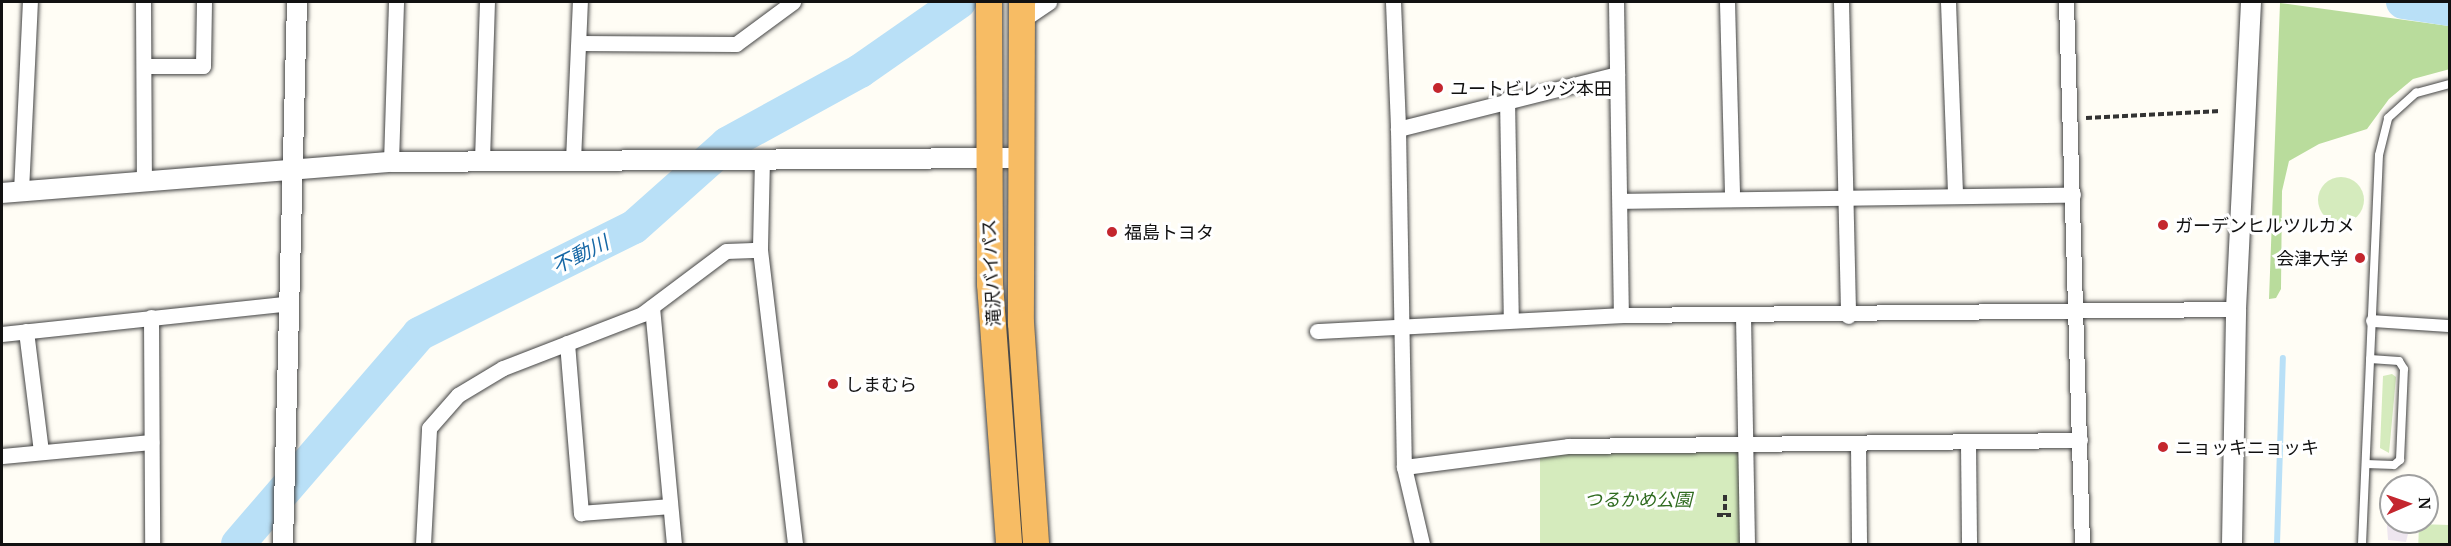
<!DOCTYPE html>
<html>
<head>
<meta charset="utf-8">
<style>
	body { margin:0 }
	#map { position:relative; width:2451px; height:546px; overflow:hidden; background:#fffdf5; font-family:"PT Serif","Noto Sans JP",serif }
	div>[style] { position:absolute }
	.industrial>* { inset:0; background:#eee6ef }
	.green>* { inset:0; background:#d5ebbd; transform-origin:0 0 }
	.round { border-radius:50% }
	.forest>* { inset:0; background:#b9dc9c }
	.stream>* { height:6px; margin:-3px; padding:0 3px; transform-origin:3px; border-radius:3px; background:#b9e0f7 }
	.river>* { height:34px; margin:-17px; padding:0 17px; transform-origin:17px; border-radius:17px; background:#b9e0f7 }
	.path>* { height:4px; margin-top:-2px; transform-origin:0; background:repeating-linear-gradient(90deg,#333 0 6px,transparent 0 9px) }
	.roads { filter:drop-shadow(0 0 2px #444) drop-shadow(0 0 2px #444) }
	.service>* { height:8px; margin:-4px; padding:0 4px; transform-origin:4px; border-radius:4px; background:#fff }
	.pedestrian>* { height:12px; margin:-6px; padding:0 6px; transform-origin:6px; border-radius:6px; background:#fff }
	.minor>* { height:15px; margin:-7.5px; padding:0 7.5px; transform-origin:7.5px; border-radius:7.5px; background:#fff }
	.tertiary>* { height:20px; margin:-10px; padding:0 10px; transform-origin:10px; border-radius:10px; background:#fff }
	.trunk>* { height:26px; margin:-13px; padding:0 13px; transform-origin:13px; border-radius:13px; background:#f7bc64 }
	.dots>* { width:16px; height:16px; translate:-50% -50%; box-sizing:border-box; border:3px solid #fff; border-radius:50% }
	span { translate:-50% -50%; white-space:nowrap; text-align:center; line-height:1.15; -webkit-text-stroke:6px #fff; paint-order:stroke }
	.poi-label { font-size:18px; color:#111 }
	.left { translate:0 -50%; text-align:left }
	.right { translate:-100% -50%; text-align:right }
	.street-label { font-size:18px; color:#111 }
	.park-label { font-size:18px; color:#2f6b1f; font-style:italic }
	.water-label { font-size:20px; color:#1768a6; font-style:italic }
	.frame { position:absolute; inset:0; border:3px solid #111; pointer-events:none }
	.north { position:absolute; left:2379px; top:474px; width:60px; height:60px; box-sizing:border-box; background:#fff; border:2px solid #a0a0a0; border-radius:50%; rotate:88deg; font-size:16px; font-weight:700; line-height:24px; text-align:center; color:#111 }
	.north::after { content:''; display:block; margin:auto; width:21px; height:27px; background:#c4262e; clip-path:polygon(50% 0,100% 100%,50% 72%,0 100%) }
</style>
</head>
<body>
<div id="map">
	<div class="industrial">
		<i style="clip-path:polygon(2386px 513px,2391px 522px,2411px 522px,2406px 542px,2388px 540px)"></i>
	</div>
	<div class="green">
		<i class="round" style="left:2318px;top:177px;width:46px;height:46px"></i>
		<i style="clip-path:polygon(2392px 374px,2396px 377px,2389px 453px,2380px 448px,2383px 376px)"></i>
		<i style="left:1540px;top:452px;width:200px;height:93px"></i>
		<i style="left:2419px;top:524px;width:30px;height:20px;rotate:2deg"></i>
	</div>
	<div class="forest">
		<i style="clip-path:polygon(2280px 3px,2449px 26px,2450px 69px,2413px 79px,2389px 99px,2367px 129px,2319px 144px,2289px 161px,2282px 191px,2281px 289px,2276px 298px,2269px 299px)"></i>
	</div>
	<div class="stream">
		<i style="left:2277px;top:544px;width:186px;rotate:-88.2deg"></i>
	</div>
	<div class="river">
		<i style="left:2403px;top:2px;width:48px;rotate:8.5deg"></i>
		<i style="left:238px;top:544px;width:277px;rotate:-49.2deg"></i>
		<i style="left:419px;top:334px;width:240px;rotate:-26.5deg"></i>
		<i style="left:634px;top:227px;width:125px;rotate:-41.7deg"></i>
		<i style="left:727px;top:144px;width:152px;rotate:-28.8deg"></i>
		<i style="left:860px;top:71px;width:121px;rotate:-34.9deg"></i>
	</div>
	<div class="path">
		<i style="left:2086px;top:118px;width:135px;rotate:-3deg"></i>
		<i style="left:1725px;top:495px;width:20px;rotate:90deg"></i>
		<i style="left:1717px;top:515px;width:14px"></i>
	</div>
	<div class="roads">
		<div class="service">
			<i style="left:2366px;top:464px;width:28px;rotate:2deg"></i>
			<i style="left:2394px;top:465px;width:8px;rotate:-40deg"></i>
			<i style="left:2400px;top:460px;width:91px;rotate:-87.5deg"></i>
			<i style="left:2404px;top:369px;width:9px;rotate:-122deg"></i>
			<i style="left:2399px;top:361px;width:29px;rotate:-176deg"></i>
			<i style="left:2362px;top:544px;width:389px;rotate:-87.5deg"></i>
			<i style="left:2379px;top:155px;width:38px;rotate:-76deg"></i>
			<i style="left:2388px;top:118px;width:38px;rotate:-42deg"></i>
			<i style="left:2416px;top:93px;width:35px;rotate:-15deg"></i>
		</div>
		<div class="pedestrian">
			<i style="left:2372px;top:321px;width:78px;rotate:3.7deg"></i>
		</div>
		<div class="minor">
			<i style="left:143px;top:2px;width:176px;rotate:89.7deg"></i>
			<i style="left:1393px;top:2px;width:127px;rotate:87.7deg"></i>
			<i style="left:1616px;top:2px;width:313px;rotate:89.1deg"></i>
			<i style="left:1727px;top:2px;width:197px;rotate:88.5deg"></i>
			<i style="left:1841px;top:2px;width:314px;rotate:88.7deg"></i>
			<i style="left:1948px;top:2px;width:193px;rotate:87.9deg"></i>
			<i style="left:2066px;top:2px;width:542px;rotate:88.31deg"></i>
			<i style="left:1021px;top:21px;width:34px;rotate:-34deg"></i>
			<i style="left:579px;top:43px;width:157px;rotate:0.4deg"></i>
			<i style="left:736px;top:44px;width:71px;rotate:-36.4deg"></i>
			<i style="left:144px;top:66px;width:59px"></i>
			<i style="left:203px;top:66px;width:64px;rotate:-89.1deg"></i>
			<i style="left:1617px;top:74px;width:226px;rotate:165.9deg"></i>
			<i style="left:1398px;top:129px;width:338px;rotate:89deg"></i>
			<i style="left:1404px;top:467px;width:165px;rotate:-7.3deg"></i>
			<i style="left:1568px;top:446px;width:512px;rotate:-0.67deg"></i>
			<i style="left:1507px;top:99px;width:219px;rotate:89deg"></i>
			<i style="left:762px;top:159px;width:91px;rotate:91.3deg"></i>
			<i style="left:760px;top:250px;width:296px;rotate:83.2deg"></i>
			<i style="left:482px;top:160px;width:158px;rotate:-88.2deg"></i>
			<i style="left:573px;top:160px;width:158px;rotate:-87.5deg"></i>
			<i style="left:391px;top:162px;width:160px;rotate:-88.2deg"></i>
			<i style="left:21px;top:191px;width:189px;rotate:-87.3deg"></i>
			<i style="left:1621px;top:201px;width:452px;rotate:-0.8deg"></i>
			<i style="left:652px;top:307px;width:238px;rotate:84.7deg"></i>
			<i style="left:1743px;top:315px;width:229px;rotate:89deg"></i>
			<i style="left:151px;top:317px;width:227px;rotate:89.7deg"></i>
			<i style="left:26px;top:331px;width:122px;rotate:82.9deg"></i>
			<i style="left:1317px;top:331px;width:304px;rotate:-3deg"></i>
			<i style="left:1621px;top:315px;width:615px;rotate:-0.56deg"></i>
			<i style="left:2px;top:334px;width:290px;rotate:-6.1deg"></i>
			<i style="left:567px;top:343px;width:171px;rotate:85.3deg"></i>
			<i style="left:581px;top:513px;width:89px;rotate:-4.5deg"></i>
			<i style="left:1968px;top:444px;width:100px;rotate:89.4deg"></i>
			<i style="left:1858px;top:445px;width:99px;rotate:89.4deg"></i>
			<i style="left:2px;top:456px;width:150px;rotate:-5.4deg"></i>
			<i style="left:1404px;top:467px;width:79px;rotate:76.8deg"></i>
			<i style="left:423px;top:544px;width:116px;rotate:-87deg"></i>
			<i style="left:429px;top:428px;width:44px;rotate:-48.7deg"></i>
			<i style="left:458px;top:395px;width:52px;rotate:-31deg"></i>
			<i style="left:503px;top:368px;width:149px;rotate:-21.2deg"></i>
			<i style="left:642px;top:314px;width:105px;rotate:-36.9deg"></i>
			<i style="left:726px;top:251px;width:34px;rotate:-2deg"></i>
		</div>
		<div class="tertiary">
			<i style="left:2px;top:193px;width:390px;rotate:-4.6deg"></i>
			<i style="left:391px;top:162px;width:627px;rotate:-0.37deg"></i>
			<i style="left:283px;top:544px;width:542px;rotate:-88.52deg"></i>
			<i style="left:2232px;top:544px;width:235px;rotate:-89deg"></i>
			<i style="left:2236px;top:309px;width:307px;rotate:-87.2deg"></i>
		</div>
		<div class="trunk">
			<i style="left:989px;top:2px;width:282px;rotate:89.8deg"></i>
			<i style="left:990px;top:284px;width:261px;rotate:85.8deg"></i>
			<i style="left:1022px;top:2px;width:321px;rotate:90.2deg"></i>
			<i style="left:1021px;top:323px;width:222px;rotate:86.1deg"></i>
		</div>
	</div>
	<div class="dots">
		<i style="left:1438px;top:88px;background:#c4262e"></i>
		<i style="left:2163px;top:225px;background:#c4262e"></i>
		<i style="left:1112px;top:232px;background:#c4262e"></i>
		<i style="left:2360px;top:258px;background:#c4262e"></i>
		<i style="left:833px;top:384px;background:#c4262e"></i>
		<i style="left:2163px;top:447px;background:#c4262e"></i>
	</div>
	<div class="poi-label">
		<span class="left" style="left:1450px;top:88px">ユートビレッジ本田</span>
		<span class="left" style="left:2175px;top:225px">ガーデンヒルツルカメ</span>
		<span class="left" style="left:1124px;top:232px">福島トヨタ</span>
		<span class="right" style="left:2348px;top:258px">会津大学</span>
		<span class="left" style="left:845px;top:384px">しまむら</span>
		<span class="left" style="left:2175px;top:447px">ニョッキニョッキ</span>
	</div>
	<div class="street-label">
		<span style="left:991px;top:273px;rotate:-93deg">滝沢バイパス</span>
	</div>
	<div class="park-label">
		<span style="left:1638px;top:499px">つるかめ公園</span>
	</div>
	<div class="water-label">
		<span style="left:580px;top:254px;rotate:-26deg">不動川</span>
	</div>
	<div class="frame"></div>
	<div class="north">N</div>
</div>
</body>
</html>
